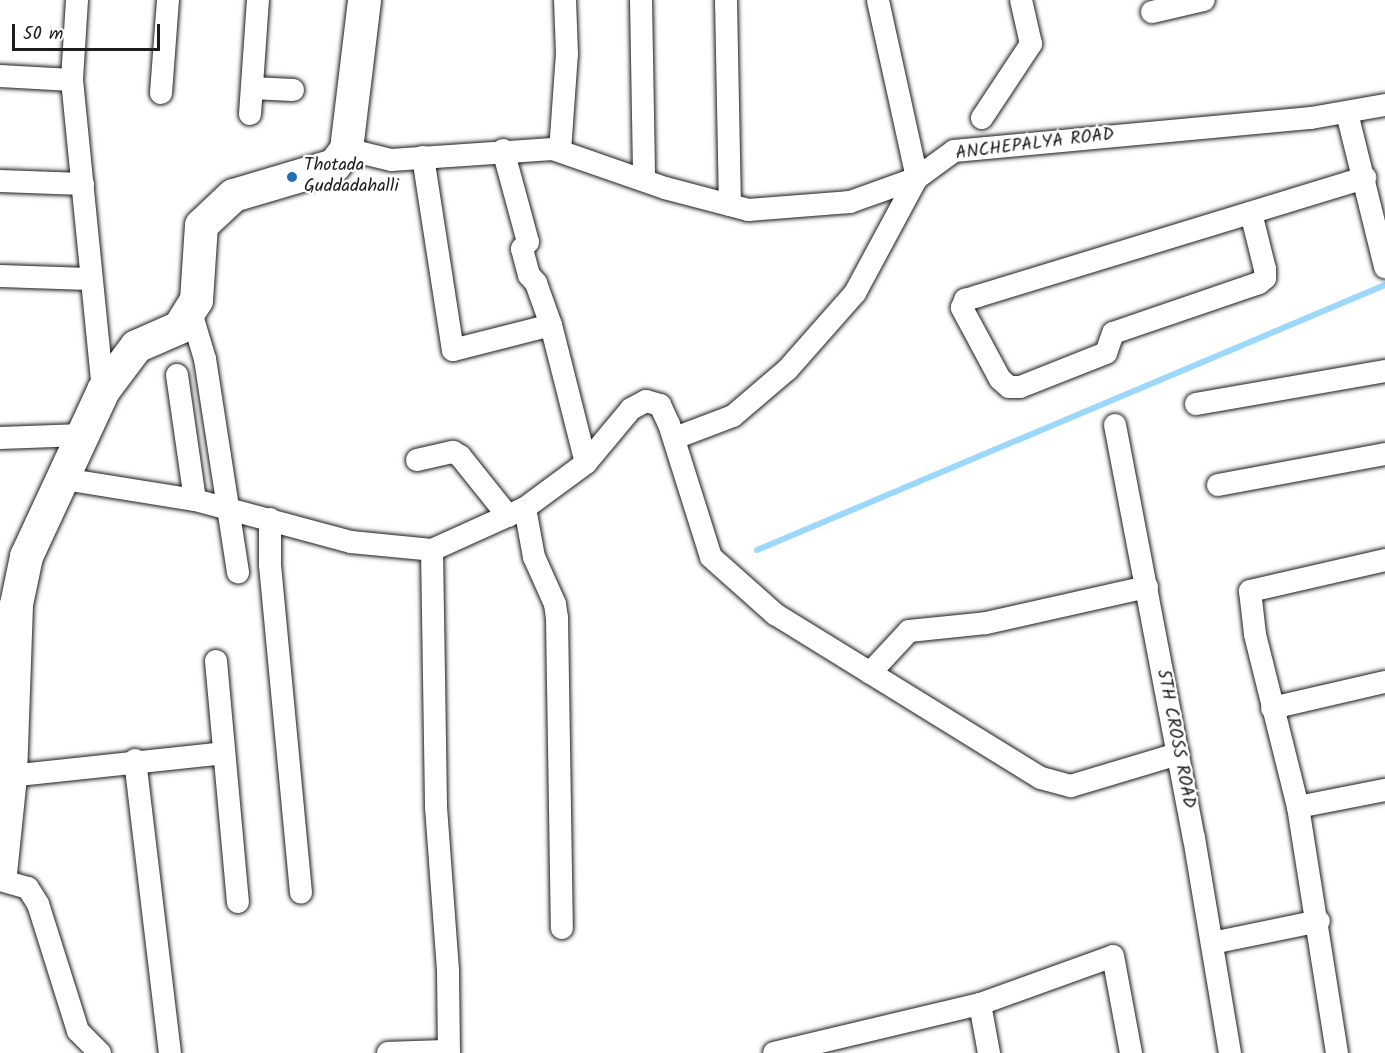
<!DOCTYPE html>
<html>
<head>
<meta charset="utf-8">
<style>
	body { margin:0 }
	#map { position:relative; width:1385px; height:1053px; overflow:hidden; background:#fff; font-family:Kalam,sans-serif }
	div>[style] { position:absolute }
	.stream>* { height:6px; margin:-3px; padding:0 3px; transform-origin:3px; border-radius:3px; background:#9cd7fc }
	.roads { filter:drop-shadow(0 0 2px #1c1c1c) drop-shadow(0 0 2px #1c1c1c) }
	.street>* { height:22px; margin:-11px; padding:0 11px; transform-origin:11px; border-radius:11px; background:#fff }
	.secondary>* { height:33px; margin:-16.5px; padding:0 16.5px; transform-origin:16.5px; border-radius:16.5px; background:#fff }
	.dots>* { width:16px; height:16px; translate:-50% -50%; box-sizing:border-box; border:3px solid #fff; border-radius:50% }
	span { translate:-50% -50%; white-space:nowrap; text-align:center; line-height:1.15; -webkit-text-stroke:4.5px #fff; paint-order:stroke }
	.street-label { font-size:18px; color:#1c1c1c }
	.poi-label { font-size:18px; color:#1c1c1c }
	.left { translate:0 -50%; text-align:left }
	.scale { position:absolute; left:12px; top:24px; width:148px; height:27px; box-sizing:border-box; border:3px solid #1c1c1c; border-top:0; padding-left:8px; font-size:18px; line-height:21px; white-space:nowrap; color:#1c1c1c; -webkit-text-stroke:4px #fff; paint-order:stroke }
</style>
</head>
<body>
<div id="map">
	<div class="stream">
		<i style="left:757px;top:550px;width:682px;rotate:-22.88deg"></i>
	</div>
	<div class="roads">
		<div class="street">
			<i style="left:77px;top:0;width:80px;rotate:93.6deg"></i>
			<i style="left:72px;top:80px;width:312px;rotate:84.3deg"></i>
			<i style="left:641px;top:0;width:180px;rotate:89deg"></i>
			<i style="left:726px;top:0;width:205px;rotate:88.9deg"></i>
			<i style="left:1152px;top:12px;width:53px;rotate:-13deg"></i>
			<i style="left:0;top:76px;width:72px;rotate:3.2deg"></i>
			<i style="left:252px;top:88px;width:41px;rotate:2.8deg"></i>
			<i style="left:161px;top:93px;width:93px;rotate:-85.7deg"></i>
			<i style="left:1347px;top:113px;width:159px;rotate:76.1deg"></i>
			<i style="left:250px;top:114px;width:114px;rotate:-86deg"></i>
			<i style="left:982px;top:118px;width:89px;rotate:-56.5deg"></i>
			<i style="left:1031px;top:44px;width:45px;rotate:-102.8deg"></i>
			<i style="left:346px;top:149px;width:46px;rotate:13.7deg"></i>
			<i style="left:391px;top:160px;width:162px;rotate:-3.9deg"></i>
			<i style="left:553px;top:149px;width:119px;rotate:19.2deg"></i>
			<i style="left:665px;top:188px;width:86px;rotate:14.8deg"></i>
			<i style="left:748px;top:210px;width:102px;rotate:-4.5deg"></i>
			<i style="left:850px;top:202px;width:71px;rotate:-19.7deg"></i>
			<i style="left:917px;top:178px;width:46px;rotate:-36.1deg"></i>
			<i style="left:954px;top:151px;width:359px;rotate:-5.3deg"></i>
			<i style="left:1311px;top:118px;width:75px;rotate:-10deg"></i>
			<i style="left:503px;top:150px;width:95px;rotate:74.8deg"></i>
			<i style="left:528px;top:242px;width:9px;rotate:131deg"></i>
			<i style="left:522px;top:249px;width:27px;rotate:75deg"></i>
			<i style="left:529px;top:275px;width:11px;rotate:49deg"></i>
			<i style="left:536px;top:283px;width:45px;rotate:70.3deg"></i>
			<i style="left:560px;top:151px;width:97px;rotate:-85.9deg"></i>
			<i style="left:567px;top:54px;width:54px;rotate:-92.1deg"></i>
			<i style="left:423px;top:157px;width:195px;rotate:81.2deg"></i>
			<i style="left:453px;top:350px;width:101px;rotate:-14.3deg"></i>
			<i style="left:551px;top:325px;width:142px;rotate:75.8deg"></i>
			<i style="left:0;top:181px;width:83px;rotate:2.1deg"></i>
			<i style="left:1251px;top:213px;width:58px;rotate:76deg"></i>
			<i style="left:1265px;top:269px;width:9px;rotate:90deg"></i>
			<i style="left:1265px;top:278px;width:8px;rotate:140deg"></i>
			<i style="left:1259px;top:283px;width:154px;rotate:161.1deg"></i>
			<i style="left:1113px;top:333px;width:21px;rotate:109deg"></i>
			<i style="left:1106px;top:353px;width:92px;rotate:158.4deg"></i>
			<i style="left:1020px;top:387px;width:11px;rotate:180deg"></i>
			<i style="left:1009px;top:387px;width:12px;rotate:-138deg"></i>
			<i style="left:1000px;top:379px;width:81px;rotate:-118.2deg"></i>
			<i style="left:962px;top:308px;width:9px;rotate:-69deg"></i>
			<i style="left:965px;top:300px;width:14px;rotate:-17deg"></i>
			<i style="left:978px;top:296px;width:405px;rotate:-17deg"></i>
			<i style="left:0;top:276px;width:89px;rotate:1.9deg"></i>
			<i style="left:190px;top:309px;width:52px;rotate:73.3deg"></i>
			<i style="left:205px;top:359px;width:216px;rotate:81.2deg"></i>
			<i style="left:177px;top:375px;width:126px;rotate:81.8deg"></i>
			<i style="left:1196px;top:404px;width:192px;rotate:-9.9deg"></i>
			<i style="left:1115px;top:425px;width:420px;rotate:79.2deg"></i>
			<i style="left:1194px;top:838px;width:218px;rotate:80.5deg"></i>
			<i style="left:0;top:438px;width:82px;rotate:-2.1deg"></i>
			<i style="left:675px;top:438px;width:62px;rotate:-20.8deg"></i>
			<i style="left:733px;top:416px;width:72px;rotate:-40.5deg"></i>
			<i style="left:788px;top:369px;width:101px;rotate:-48.6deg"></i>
			<i style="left:855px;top:293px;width:131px;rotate:-61.7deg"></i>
			<i style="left:917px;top:178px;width:182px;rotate:-102.4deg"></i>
			<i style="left:417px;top:460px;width:37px;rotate:-13deg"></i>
			<i style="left:453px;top:452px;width:8px;rotate:30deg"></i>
			<i style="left:460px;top:456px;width:77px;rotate:51.3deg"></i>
			<i style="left:64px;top:479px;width:133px;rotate:9.1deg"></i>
			<i style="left:195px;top:500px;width:162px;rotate:15.1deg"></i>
			<i style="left:351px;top:542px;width:81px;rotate:5.6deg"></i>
			<i style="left:432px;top:550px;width:102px;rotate:-24.3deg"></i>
			<i style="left:525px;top:508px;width:76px;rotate:-36.4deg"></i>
			<i style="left:586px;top:463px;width:70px;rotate:-50.2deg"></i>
			<i style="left:631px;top:409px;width:17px;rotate:-28deg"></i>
			<i style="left:646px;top:401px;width:15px;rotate:16deg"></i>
			<i style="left:660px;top:405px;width:21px;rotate:65deg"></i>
			<i style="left:669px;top:424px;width:139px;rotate:72.5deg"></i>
			<i style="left:711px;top:557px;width:86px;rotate:41.7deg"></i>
			<i style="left:775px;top:614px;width:312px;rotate:31.7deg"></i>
			<i style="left:1041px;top:778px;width:31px;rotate:15deg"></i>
			<i style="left:1071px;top:786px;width:112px;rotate:-16.7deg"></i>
			<i style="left:1218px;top:485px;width:170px;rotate:-10.5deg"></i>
			<i style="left:525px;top:508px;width:50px;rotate:79.6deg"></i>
			<i style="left:534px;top:557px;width:51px;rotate:65.9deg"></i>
			<i style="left:555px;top:604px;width:14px;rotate:82deg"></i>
			<i style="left:557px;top:618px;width:310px;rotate:89.1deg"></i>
			<i style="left:270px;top:519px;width:46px;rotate:90deg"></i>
			<i style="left:270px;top:565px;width:329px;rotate:84.6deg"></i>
			<i style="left:432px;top:550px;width:257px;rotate:89.1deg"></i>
			<i style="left:436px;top:807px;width:165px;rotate:85.8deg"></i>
			<i style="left:448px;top:972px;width:81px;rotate:89.3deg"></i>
			<i style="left:216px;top:661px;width:242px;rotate:84.8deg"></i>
			<i style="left:870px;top:673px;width:57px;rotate:-47.1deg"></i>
			<i style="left:909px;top:631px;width:77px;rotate:-5.9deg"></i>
			<i style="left:986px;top:623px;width:165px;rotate:-12.6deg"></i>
			<i style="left:1272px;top:708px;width:116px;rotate:-13deg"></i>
			<i style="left:135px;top:760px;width:295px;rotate:83.2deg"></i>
			<i style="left:10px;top:776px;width:215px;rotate:-6.1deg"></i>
			<i style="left:1298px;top:807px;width:89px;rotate:-11.1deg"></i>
			<i style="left:0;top:880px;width:29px;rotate:16deg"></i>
			<i style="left:28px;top:888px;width:19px;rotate:58deg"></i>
			<i style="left:38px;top:904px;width:133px;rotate:72.5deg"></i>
			<i style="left:78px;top:1031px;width:31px;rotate:45deg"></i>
			<i style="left:1212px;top:943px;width:109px;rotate:-11.6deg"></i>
			<i style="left:980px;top:1004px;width:50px;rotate:79.6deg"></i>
			<i style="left:388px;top:1053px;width:61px;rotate:-1.9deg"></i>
			<i style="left:774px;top:1053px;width:212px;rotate:-13.4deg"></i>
			<i style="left:980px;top:1004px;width:141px;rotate:-19.8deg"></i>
			<i style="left:1113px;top:956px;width:99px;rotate:79.5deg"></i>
			<i style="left:1337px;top:1053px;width:249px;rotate:-99deg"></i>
			<i style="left:1298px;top:807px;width:178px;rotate:-104deg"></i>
			<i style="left:1255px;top:634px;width:43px;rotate:-96.6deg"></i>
			<i style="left:1250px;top:591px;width:139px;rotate:-12.9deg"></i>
		</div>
		<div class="secondary">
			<i style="left:0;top:873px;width:98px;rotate:-84.1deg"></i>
			<i style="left:10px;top:776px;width:172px;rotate:-88deg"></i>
			<i style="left:16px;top:604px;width:49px;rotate:-78.2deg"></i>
			<i style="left:26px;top:556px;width:183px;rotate:-65.1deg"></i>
			<i style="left:103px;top:390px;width:55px;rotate:-53.1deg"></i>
			<i style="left:136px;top:346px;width:47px;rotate:-23.8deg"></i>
			<i style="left:179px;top:327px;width:32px;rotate:-58deg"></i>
			<i style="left:196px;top:300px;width:75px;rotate:-86.2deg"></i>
			<i style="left:201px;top:225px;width:44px;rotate:-43.2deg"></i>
			<i style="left:233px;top:195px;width:105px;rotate:-16.5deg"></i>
			<i style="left:334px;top:165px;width:20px;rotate:-53deg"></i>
			<i style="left:346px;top:149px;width:150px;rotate:-83.1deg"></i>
		</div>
	</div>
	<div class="dots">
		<i style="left:292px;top:177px;background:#1f6fb2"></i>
	</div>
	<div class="street-label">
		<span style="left:1035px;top:145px;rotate:-7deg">ANCHEPALYA ROAD</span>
		<span style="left:1175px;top:739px;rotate:79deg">5TH CROSS ROAD</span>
	</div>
	<div class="poi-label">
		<span class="left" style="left:304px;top:177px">Thotada<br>Guddadahalli</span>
	</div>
	<div class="scale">50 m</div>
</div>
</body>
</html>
